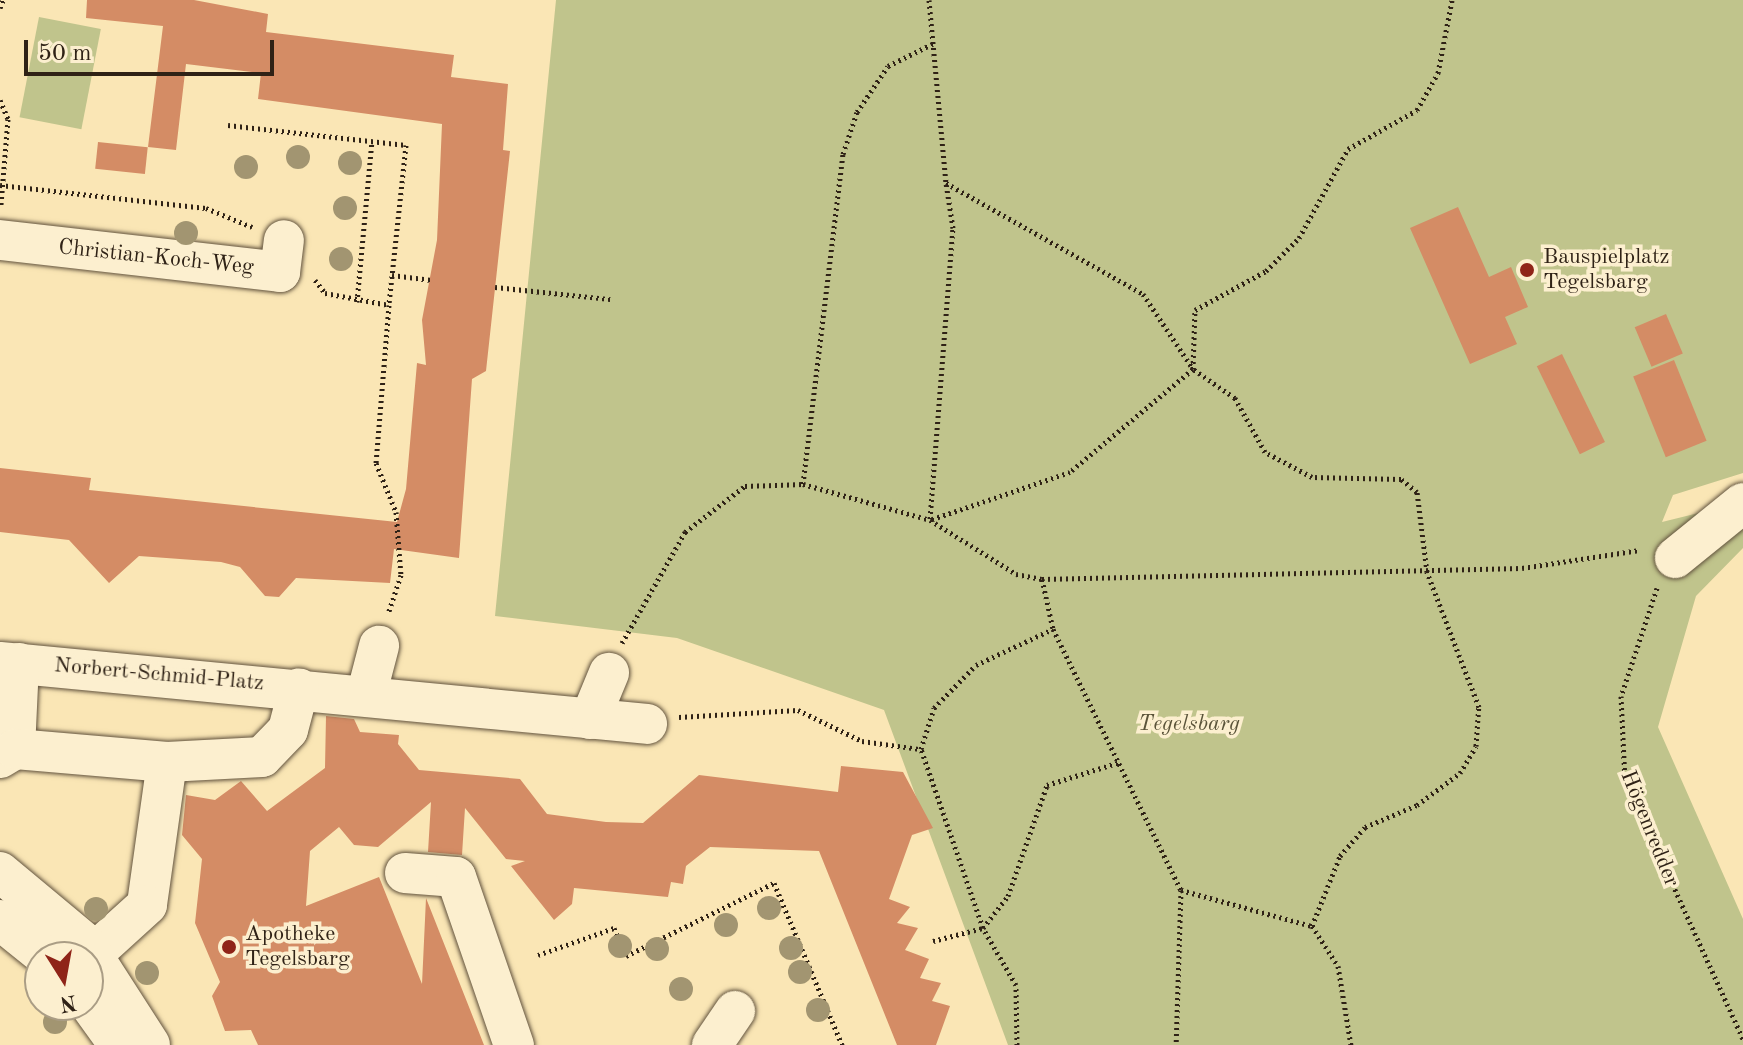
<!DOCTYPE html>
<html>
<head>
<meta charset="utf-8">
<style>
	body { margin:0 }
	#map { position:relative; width:1743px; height:1045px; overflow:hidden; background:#fae6b5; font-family:"Old Standard TT",serif }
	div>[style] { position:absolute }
	.green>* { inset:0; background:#c0c48c; transform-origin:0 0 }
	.building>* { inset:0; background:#d48c65; transform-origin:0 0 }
	.path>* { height:5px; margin-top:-2.5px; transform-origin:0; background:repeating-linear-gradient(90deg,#2f2216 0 2px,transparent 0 6px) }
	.roads { filter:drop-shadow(0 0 2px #62533e) drop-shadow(0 0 2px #62533e) }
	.minor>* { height:40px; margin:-20px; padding:0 20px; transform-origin:20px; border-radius:20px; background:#fcefcf }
	.trees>* { width:24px; height:24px; margin:-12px; border-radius:50%; background:#a29571 }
	.dots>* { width:22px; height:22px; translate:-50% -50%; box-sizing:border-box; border:4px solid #fcefcf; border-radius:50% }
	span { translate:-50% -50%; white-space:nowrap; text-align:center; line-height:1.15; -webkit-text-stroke:7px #fcefcf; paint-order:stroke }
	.poi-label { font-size:22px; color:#2f2216 }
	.left { translate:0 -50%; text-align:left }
	.street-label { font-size:22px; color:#2f2216 }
	.park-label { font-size:22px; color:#5a5339; font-style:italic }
	.north { position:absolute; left:24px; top:941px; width:80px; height:80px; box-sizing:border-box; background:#fcefcf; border:2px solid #aa9d85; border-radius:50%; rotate:169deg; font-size:22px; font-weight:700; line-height:32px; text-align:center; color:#2f2216 }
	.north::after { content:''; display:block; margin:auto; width:28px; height:36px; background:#8f2418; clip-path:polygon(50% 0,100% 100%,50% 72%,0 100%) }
	.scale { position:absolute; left:24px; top:40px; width:250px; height:36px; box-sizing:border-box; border:4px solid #2f2216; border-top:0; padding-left:10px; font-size:24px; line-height:28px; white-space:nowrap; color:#2f2216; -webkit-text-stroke:6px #fcefcf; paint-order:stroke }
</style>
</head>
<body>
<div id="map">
	<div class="green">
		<i style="clip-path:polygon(556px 0,1743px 0,1743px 473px,1673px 495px,1662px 522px,1743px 502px,1743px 548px,1696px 596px,1658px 727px,1743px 919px,1743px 1045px,1008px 1045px,884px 710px,677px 638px,495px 616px)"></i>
		<i style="left:39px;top:17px;width:63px;height:102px;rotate:11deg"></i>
	</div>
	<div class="building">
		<i style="clip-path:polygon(87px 0,194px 0,268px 14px,266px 32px,454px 55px,451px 77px,508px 84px,503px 150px,510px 151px,486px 371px,472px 379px,459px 558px,394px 549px,390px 583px,296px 578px,279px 597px,265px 596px,240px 567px,221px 562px,139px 556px,109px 583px,69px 540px,0 532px,0 468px,91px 478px,89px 490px,397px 522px,406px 489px,417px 363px,426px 365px,422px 320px,437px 240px,442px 124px,258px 99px,261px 73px,186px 64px,176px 150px,148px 147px,163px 26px,86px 18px)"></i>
		<i style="left:98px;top:142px;width:50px;height:27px;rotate:6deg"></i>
		<i style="clip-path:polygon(1458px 207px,1489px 277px,1511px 267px,1528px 307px,1505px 317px,1517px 344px,1470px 364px,1410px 228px)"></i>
		<i style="left:1666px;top:314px;width:43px;height:34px;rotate:67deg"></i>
		<i style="left:1562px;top:354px;width:98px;height:28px;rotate:64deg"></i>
		<i style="left:1674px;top:360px;width:87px;height:44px;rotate:68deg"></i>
		<i style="clip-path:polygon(326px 716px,354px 719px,360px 732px,399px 735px,398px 744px,419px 770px,520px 779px,547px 814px,606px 822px,643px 823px,699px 775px,838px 792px,841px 766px,903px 772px,933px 828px,912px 835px,889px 899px,910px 907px,897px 923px,918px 928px,905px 950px,929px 959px,920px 978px,941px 983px,932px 1001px,950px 1006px,936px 1045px,897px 1045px,819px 851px,710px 847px,686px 866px,683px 884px,671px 882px,668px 897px,574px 888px,572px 904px,554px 920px,511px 866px,525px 861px,506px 859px,465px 808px,462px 855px,428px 852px,431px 802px,378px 847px,354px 845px,339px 827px,310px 851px,306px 906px,379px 877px,422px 984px,426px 898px,484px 1045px,258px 1045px,251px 1030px,225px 1031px,212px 996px,220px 982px,195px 923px,202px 859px,182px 835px,186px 795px,215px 800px,241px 781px,267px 811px,325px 768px)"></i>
	</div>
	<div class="path">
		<i style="left:929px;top:0;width:184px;rotate:84.7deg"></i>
		<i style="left:946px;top:183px;width:226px;rotate:29.4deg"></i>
		<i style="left:1143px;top:294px;width:90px;rotate:56.3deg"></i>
		<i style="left:1193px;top:369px;width:160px;rotate:140.1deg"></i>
		<i style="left:1070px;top:472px;width:148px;rotate:161.1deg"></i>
		<i style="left:0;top:8px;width:9px;rotate:-69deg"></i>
		<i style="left:0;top:100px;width:21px;rotate:67deg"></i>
		<i style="left:8px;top:119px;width:86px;rotate:94.7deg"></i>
		<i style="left:228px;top:125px;width:179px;rotate:6.4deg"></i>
		<i style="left:406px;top:145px;width:161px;rotate:96.1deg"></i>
		<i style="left:0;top:185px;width:207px;rotate:6.4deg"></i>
		<i style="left:206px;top:208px;width:50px;rotate:22.4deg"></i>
		<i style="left:392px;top:275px;width:40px;rotate:7.1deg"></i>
		<i style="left:315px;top:280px;width:16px;rotate:52deg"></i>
		<i style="left:325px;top:293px;width:65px;rotate:10.6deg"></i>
		<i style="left:389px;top:305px;width:159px;rotate:94.7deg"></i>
		<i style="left:376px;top:463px;width:53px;rotate:67.8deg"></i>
		<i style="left:396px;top:512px;width:63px;rotate:85.5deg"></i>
		<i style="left:401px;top:575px;width:41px;rotate:108.4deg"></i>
		<i style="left:495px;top:287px;width:116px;rotate:6deg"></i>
		<i style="left:357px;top:302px;width:162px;rotate:-84.7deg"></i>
		<i style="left:803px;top:484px;width:332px;rotate:-83.1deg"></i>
		<i style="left:843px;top:154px;width:44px;rotate:-71.6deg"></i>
		<i style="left:857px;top:112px;width:55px;rotate:-56deg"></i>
		<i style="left:888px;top:66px;width:51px;rotate:-26.6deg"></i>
		<i style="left:930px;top:519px;width:292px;rotate:-85.5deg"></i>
		<i style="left:953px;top:228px;width:46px;rotate:-98.8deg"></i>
		<i style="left:1042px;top:579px;width:51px;rotate:77.6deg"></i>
		<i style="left:1053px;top:629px;width:291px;rotate:63.9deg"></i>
		<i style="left:1181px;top:890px;width:155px;rotate:91.8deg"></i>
		<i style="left:1657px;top:588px;width:114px;rotate:108.4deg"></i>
		<i style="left:1621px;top:696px;width:84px;rotate:87.3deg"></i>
		<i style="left:1625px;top:780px;width:285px;rotate:65.5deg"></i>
		<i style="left:622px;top:643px;width:128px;rotate:-60.4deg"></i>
		<i style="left:685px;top:532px;width:76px;rotate:-37.5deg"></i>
		<i style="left:745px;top:486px;width:58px;rotate:-2deg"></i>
		<i style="left:803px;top:484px;width:132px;rotate:15.8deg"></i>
		<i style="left:930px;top:520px;width:102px;rotate:32.1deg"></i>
		<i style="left:1016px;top:574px;width:26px;rotate:11deg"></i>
		<i style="left:1042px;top:579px;width:480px;rotate:-1.3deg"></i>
		<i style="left:1522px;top:568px;width:119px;rotate:-8.7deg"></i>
		<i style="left:679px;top:717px;width:119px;rotate:-3.4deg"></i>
		<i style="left:798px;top:710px;width:71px;rotate:25.8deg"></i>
		<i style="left:862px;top:741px;width:59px;rotate:7.9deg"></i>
		<i style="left:1181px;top:890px;width:136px;rotate:15.4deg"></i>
		<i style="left:1312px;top:926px;width:48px;rotate:57deg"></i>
		<i style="left:1338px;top:966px;width:80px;rotate:80.7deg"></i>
		<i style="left:1312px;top:926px;width:75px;rotate:-68.2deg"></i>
		<i style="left:1340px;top:856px;width:38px;rotate:-49deg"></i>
		<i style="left:1365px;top:827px;width:56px;rotate:-22.9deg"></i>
		<i style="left:1417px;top:805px;width:54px;rotate:-36.7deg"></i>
		<i style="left:1460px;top:773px;width:31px;rotate:-59deg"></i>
		<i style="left:1476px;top:746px;width:39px;rotate:-86deg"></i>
		<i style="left:1479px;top:707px;width:145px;rotate:-111.1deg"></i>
		<i style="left:1427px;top:572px;width:81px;rotate:-97.1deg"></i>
		<i style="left:1417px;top:492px;width:21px;rotate:-141deg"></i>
		<i style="left:1401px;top:479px;width:89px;rotate:-178.7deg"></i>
		<i style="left:1312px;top:477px;width:53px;rotate:-152deg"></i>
		<i style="left:1265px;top:452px;width:62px;rotate:-119.1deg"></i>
		<i style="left:1235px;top:398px;width:51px;rotate:-145.4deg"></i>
		<i style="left:1193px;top:369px;width:59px;rotate:-88.1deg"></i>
		<i style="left:1195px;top:310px;width:81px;rotate:-28.8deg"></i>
		<i style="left:1266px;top:271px;width:47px;rotate:-45deg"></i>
		<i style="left:1299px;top:238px;width:102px;rotate:-61.2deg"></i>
		<i style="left:1348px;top:149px;width:79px;rotate:-29.5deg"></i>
		<i style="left:1417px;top:110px;width:43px;rotate:-60.4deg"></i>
		<i style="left:1438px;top:73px;width:74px;rotate:-79.1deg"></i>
		<i style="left:933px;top:941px;width:52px;rotate:-14.6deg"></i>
		<i style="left:983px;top:928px;width:41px;rotate:-52deg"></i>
		<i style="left:1008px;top:896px;width:118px;rotate:-70.6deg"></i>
		<i style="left:1047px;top:785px;width:77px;rotate:-17.5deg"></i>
		<i style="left:538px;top:955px;width:81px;rotate:-19.6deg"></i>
		<i style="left:614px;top:928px;width:30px;rotate:67deg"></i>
		<i style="left:626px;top:956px;width:165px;rotate:-26.3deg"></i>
		<i style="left:774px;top:883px;width:176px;rotate:67.2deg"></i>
		<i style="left:1017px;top:1045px;width:60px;rotate:-91deg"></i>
		<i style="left:1016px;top:985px;width:66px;rotate:-120.1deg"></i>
		<i style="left:983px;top:928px;width:189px;rotate:-109.1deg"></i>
		<i style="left:921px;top:749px;width:43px;rotate:-72.4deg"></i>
		<i style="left:934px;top:708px;width:60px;rotate:-45.7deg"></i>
		<i style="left:976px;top:665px;width:85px;rotate:-25.1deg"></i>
	</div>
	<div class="roads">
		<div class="minor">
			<i style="left:0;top:240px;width:282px;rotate:6.5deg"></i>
			<i style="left:280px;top:272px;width:32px;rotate:-83deg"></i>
			<i style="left:1675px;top:558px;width:87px;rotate:-39deg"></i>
			<i style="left:0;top:662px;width:650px;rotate:5.47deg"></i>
			<i style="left:366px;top:696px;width:52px;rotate:-75.4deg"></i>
			<i style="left:590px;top:719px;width:50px;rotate:-67.6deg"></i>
			<i style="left:15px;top:749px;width:86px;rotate:-87.3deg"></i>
			<i style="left:0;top:758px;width:17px;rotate:-31deg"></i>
			<i style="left:15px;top:749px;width:153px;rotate:4.9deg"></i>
			<i style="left:167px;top:762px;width:144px;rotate:98deg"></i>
			<i style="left:147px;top:905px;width:72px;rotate:137.8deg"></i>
			<i style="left:167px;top:762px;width:95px;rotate:-3deg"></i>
			<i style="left:262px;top:757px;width:37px;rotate:-46deg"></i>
			<i style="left:288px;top:730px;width:43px;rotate:-75.3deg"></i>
			<i style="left:0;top:872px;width:109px;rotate:39.8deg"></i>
			<i style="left:84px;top:942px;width:122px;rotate:57.3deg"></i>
			<i style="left:405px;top:873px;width:51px;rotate:4.5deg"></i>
			<i style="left:456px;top:877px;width:178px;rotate:71deg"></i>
			<i style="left:0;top:920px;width:59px;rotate:38.8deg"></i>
			<i style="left:88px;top:1002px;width:53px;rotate:54.2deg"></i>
			<i style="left:712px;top:1045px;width:41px;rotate:-55.9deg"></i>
		</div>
	</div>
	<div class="trees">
		<i style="left:298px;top:157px"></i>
		<i style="left:350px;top:163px"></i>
		<i style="left:246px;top:167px"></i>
		<i style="left:345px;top:208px"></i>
		<i style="left:186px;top:233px"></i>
		<i style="left:341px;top:259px"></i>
		<i style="left:769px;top:908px"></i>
		<i style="left:96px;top:909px"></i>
		<i style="left:726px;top:925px"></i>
		<i style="left:620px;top:946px"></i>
		<i style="left:791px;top:948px"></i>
		<i style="left:657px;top:949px"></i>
		<i style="left:800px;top:972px"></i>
		<i style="left:147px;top:973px"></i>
		<i style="left:681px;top:989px"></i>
		<i style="left:818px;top:1010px"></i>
		<i style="left:55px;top:1022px"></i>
	</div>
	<div class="dots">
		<i style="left:1527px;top:270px;background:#8f2418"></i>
		<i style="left:229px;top:947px;background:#8f2418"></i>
	</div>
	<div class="poi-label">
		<span class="left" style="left:1543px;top:270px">Bauspielplatz<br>Tegelsbarg</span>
		<span class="left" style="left:245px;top:947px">Apotheke<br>Tegelsbarg</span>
	</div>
	<div class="street-label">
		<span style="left:156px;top:258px;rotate:6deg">Christian-Koch-Weg</span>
		<span style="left:159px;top:675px;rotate:5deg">Norbert-Schmid-Platz</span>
		<span style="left:1649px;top:829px;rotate:68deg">Högenredder</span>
	</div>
	<div class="park-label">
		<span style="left:1189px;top:725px">Tegelsbarg</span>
	</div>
	<div class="north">N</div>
	<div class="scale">50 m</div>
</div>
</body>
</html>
